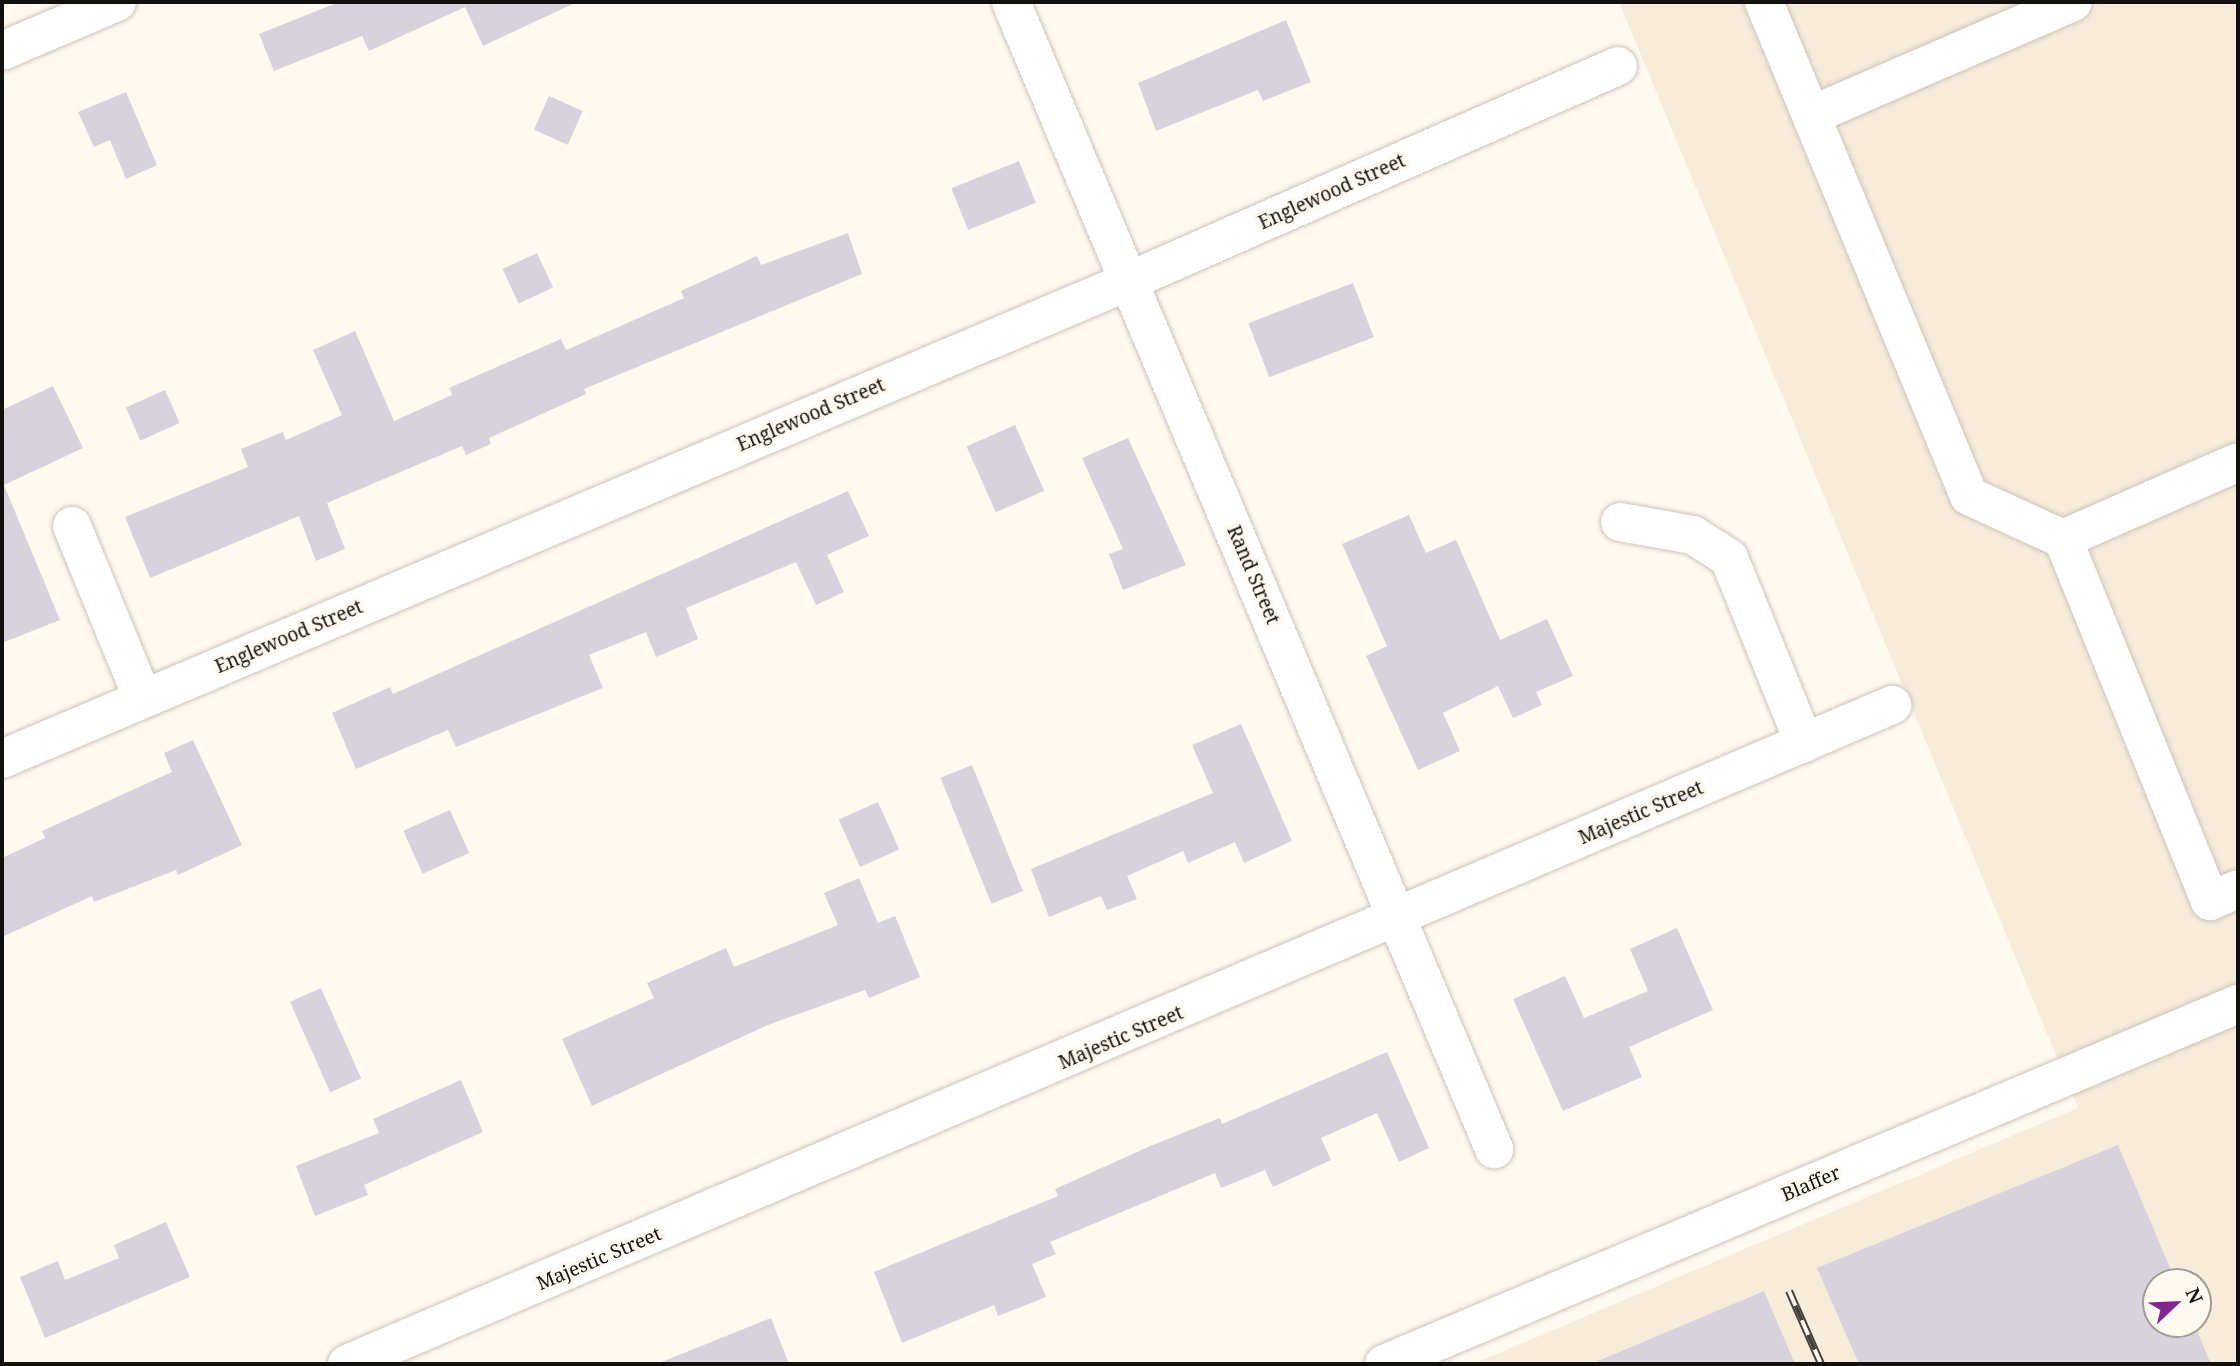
<!DOCTYPE html>
<html>
<head>
<meta charset="utf-8">
<style>
	body { margin:0 }
	#map { position:relative; width:2240px; height:1366px; overflow:hidden; background:#fff9f0; font-family:"Noto Serif",serif }
	div>[style] { position:absolute }
	.built>* { inset:0; background:#f7ebda }
	.building>* { inset:0; background:#d8d2dd; transform-origin:0 0 }
	.roads { filter:drop-shadow(0 0 2px #cbc4ba) drop-shadow(0 0 2px #cbc4ba) }
	.minor>* { height:38px; margin:-19px; padding:0 19px; transform-origin:19px; border-radius:19px; background:#fff }
	.rail>* { height:8px; margin-top:-4px; transform-origin:0; background:repeating-linear-gradient(90deg,#fff9f0 0 16px,#45423d 0 32px); box-sizing:border-box; border-block:2px solid #45423d }
	span { translate:-50% -50%; white-space:nowrap; text-align:center; line-height:1.15; -webkit-text-stroke:7px #fff9f0; paint-order:stroke }
	.street-label { font-size:19px; color:#13110d }
	.frame { position:absolute; inset:0; border:4px solid #13110d; pointer-events:none }
	.north { position:absolute; left:2142px; top:1268px; width:70px; height:70px; box-sizing:border-box; background:#fff9f0; border:2px solid #a19c95; border-radius:50%; rotate:67deg; font-size:19px; font-weight:700; line-height:28px; text-align:center; color:#13110d }
	.north::after { content:''; display:block; margin:auto; width:24px; height:32px; background:#812692; clip-path:polygon(50% 0,100% 100%,50% 72%,0 100%) }
</style>
</head>
<body>
<div id="map">
	<div class="built">
		<i style="clip-path:polygon(evenodd,1619px 2px,2238px 2px,2238px 1364px,1473px 1364px,2078px 1108px,1619px 2px,2156px 1282px,2198px 1282px,2198px 1324px,2156px 1324px,2156px 1282px)"></i>
	</div>
	<div class="building">
		<i style="clip-path:polygon(339px 2px,577px 2px,483px 46px,465px 7px,369px 51px,362px 36px,274px 71px,259px 34px)"></i>
		<i style="clip-path:polygon(1286px 20px,1311px 82px,1263px 101px,1258px 90px,1156px 131px,1138px 83px)"></i>
		<i style="clip-path:polygon(126px 92px,157px 165px,126px 179px,110px 140px,94px 147px,78px 112px)"></i>
		<i style="left:549px;top:96px;width:37px;height:37px;rotate:24deg"></i>
		<i style="left:1019px;top:161px;width:45px;height:73px;rotate:68deg"></i>
		<i style="clip-path:polygon(848px 233px,862px 274px,584px 389px,586px 394px,489px 438px,491px 444px,466px 455px,462px 446px,327px 503px,345px 549px,316px 561px,299px 516px,150px 578px,125px 517px,248px 467px,241px 449px,283px 432px,286px 440px,342px 415px,313px 350px,355px 331px,394px 421px,452px 395px,449px 388px,561px 339px,566px 350px,684px 298px,681px 291px,757px 256px,761px 265px)"></i>
		<i style="left:537px;top:253px;width:38px;height:38px;rotate:65deg"></i>
		<i style="left:1353px;top:283px;width:58px;height:112px;rotate:69deg"></i>
		<i style="clip-path:polygon(53px 386px,83px 448px,4px 485px,60px 620px,2px 643px,2px 410px)"></i>
		<i style="left:165px;top:390px;width:36px;height:43px;rotate:66deg"></i>
		<i style="left:1015px;top:425px;width:72px;height:53px;rotate:66deg"></i>
		<i style="clip-path:polygon(1128px 438px,1186px 565px,1123px 590px,1109px 554px,1123px 549px,1082px 458px)"></i>
		<i style="clip-path:polygon(848px 491px,869px 536px,827px 555px,844px 592px,816px 605px,796px 562px,686px 608px,698px 639px,656px 657px,646px 632px,589px 655px,603px 688px,456px 747px,448px 730px,356px 769px,332px 713px,390px 687px,393px 694px)"></i>
		<i style="clip-path:polygon(1409px 515px,1426px 553px,1456px 540px,1500px 640px,1547px 619px,1573px 676px,1536px 692px,1542px 705px,1513px 718px,1498px 686px,1443px 713px,1460px 751px,1418px 770px,1366px 656px,1387px 646px,1342px 544px)"></i>
		<i style="clip-path:polygon(1241px 724px,1292px 841px,1244px 863px,1235px 842px,1188px 863px,1183px 851px,1127px 876px,1137px 899px,1107px 910px,1101px 896px,1049px 917px,1031px 869px,1213px 793px,1192px 745px)"></i>
		<i style="clip-path:polygon(193px 740px,242px 845px,178px 875px,176px 870px,94px 902px,92px 896px,2px 937px,2px 858px,45px 838px,42px 831px,172px 772px,164px 753px)"></i>
		<i style="left:972px;top:765px;width:136px;height:34px;rotate:68deg"></i>
		<i style="left:878px;top:802px;width:52px;height:43px;rotate:66deg"></i>
		<i style="left:450px;top:810px;width:47px;height:51px;rotate:66deg"></i>
		<i style="clip-path:polygon(859px 878px,878px 923px,895px 916px,920px 977px,869px 998px,865px 990px,768px 1025px,592px 1106px,562px 1039px,654px 998px,647px 983px,726px 948px,734px 967px,838px 925px,824px 893px)"></i>
		<i style="clip-path:polygon(1677px 928px,1713px 1010px,1629px 1047px,1642px 1077px,1563px 1111px,1513px 999px,1565px 976px,1584px 1018px,1648px 991px,1630px 949px)"></i>
		<i style="left:321px;top:988px;width:99px;height:34px;rotate:66deg"></i>
		<i style="clip-path:polygon(1387px 1052px,1429px 1148px,1399px 1162px,1377px 1113px,1321px 1138px,1331px 1160px,1273px 1187px,1265px 1170px,1221px 1188px,1215px 1173px,1050px 1242px,1056px 1254px,1032px 1264px,1046px 1297px,998px 1316px,994px 1305px,902px 1343px,874px 1272px,1058px 1196px,1055px 1189px,1148px 1147px,1220px 1118px,1222px 1124px)"></i>
		<i style="clip-path:polygon(461px 1080px,483px 1132px,364px 1185px,368px 1195px,315px 1216px,296px 1166px,379px 1133px,373px 1119px)"></i>
		<i style="clip-path:polygon(2118px 1145px,2176px 1282px,2156px 1282px,2156px 1324px,2194px 1324px,2211px 1364px,1859px 1364px,1817px 1268px)"></i>
		<i style="clip-path:polygon(166px 1222px,190px 1277px,45px 1338px,20px 1277px,58px 1261px,65px 1280px,119px 1258px,114px 1245px)"></i>
		<i style="clip-path:polygon(1764px 1291px,1795px 1364px,1591px 1364px)"></i>
		<i style="clip-path:polygon(771px 1318px,789px 1364px,659px 1364px,659px 1363px)"></i>
	</div>
	<div class="roads">
		<div class="minor">
			<i style="left:1011px;top:2px;width:1245px;rotate:67.16deg"></i>
			<i style="left:1764px;top:2px;width:535px;rotate:67.46deg"></i>
			<i style="left:1969px;top:496px;width:103px;rotate:24.6deg"></i>
			<i style="left:2063px;top:539px;width:191px;rotate:-23.7deg"></i>
			<i style="left:2px;top:51px;width:125px;rotate:-23.1deg"></i>
			<i style="left:1812px;top:115px;width:284px;rotate:-23.4deg"></i>
			<i style="left:1620px;top:522px;width:74px;rotate:10.1deg"></i>
			<i style="left:1693px;top:535px;width:43px;rotate:32.6deg"></i>
			<i style="left:1729px;top:558px;width:200px;rotate:67.9deg"></i>
			<i style="left:72px;top:526px;width:187px;rotate:67.7deg"></i>
			<i style="left:2063px;top:539px;width:391px;rotate:67.9deg"></i>
			<i style="left:2210px;top:901px;width:30px;rotate:-23deg"></i>
			<i style="left:2px;top:759px;width:1224px;rotate:-22.98deg"></i>
			<i style="left:1129px;top:281px;width:534px;rotate:-23.73deg"></i>
			<i style="left:347px;top:1364px;width:1680px;rotate:-23.1deg"></i>
			<i style="left:1384px;top:1364px;width:927px;rotate:-22.86deg"></i>
		</div>
	</div>
	<div class="rail">
		<i style="left:1789px;top:1291px;width:80px;rotate:66.3deg"></i>
	</div>
	<div class="street-label">
		<span style="left:1332px;top:192px;rotate:-24deg">Englewood Street</span>
		<span style="left:811px;top:415px;rotate:-23deg">Englewood Street</span>
		<span style="left:1253px;top:575px;rotate:67deg">Rand Street</span>
		<span style="left:289px;top:637px;rotate:-23deg">Englewood Street</span>
		<span style="left:1641px;top:813px;rotate:-23deg">Majestic Street</span>
		<span style="left:1121px;top:1038px;rotate:-23deg">Majestic Street</span>
		<span style="left:1811px;top:1184px;rotate:-23deg">Blaffer</span>
		<span style="left:599px;top:1259px;rotate:-23deg">Majestic Street</span>
	</div>
	<div class="frame"></div>
	<div class="north">N</div>
</div>
</body>
</html>
